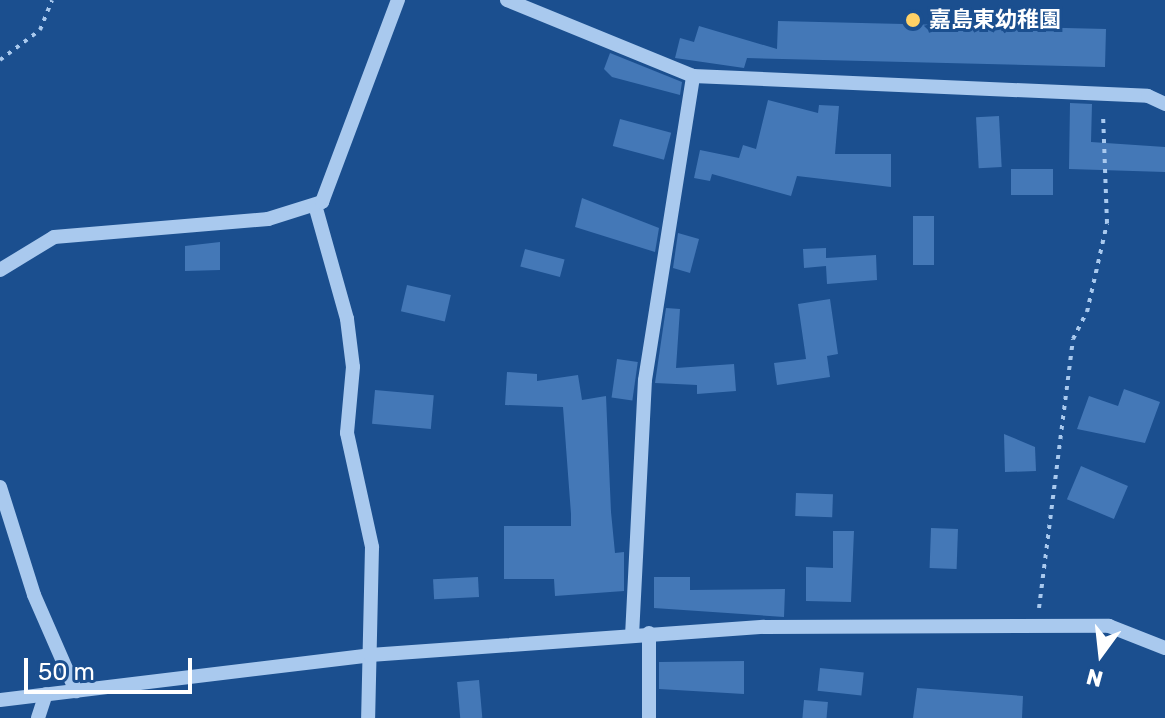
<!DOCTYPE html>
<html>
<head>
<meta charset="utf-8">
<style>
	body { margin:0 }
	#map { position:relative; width:1165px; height:718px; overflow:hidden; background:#1b4f8f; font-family:Rubik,"Noto Sans JP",sans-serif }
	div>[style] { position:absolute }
	.building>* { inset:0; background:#4478b7; transform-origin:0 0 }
	.path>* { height:4px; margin-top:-2px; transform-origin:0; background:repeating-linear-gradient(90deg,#a9c9ee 0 4px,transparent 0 10px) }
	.minor>* { height:14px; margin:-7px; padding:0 7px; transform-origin:7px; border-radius:7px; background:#a9c9ee }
	.dots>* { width:22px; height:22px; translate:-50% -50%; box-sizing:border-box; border:4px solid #1b4f8f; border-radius:50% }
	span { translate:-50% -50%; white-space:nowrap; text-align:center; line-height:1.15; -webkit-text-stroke:6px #1b4f8f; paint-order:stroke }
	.poi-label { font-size:22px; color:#fff; font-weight:700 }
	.left { translate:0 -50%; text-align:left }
	.north { position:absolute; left:1061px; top:614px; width:80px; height:80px; -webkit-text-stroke:6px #1b4f8f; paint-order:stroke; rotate:195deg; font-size:22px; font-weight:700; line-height:32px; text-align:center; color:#fff }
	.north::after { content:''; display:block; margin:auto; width:28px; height:36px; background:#fff; clip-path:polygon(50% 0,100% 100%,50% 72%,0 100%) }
	.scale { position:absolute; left:24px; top:658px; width:168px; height:36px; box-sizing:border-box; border:4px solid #fff; border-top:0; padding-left:10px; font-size:24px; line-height:28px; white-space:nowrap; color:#fff; -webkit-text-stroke:6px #1b4f8f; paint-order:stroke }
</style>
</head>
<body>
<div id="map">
	<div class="building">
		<i style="clip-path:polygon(778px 21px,1106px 29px,1105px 67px,747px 58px,744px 68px,675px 58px,680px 38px,694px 42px,699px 26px,777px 49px)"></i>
		<i style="clip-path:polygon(610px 53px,682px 82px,680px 95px,612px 77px,604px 69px)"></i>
		<i style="clip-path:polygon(768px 100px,818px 113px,819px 105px,839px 106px,835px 154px,891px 154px,891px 187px,797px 176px,791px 196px,712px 174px,710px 181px,694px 178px,700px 150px,739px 158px,743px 145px,756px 149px)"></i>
		<i style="clip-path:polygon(1070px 103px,1092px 104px,1091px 142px,1165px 147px,1165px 172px,1069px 169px)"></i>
		<i style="left:999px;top:116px;width:51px;height:23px;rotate:87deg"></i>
		<i style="left:620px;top:119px;width:53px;height:28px;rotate:15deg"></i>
		<i style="left:1011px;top:169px;width:42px;height:26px"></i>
		<i style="clip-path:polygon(582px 198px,659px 228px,655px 252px,575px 227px)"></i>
		<i style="left:913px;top:216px;width:21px;height:49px"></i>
		<i style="clip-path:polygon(678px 233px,699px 239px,690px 273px,673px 268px)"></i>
		<i style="clip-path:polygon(220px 242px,220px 270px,185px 271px,185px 246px)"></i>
		<i style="clip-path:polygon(826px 248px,826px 258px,876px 255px,877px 280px,827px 284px,826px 266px,804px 268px,803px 249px)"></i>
		<i style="left:525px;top:249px;width:41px;height:18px;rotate:15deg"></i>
		<i style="left:407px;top:285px;width:45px;height:27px;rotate:13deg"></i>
		<i style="clip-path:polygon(830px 299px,838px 354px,827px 356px,830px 377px,777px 385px,774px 363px,806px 359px,798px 304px)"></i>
		<i style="clip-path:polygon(666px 308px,680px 309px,676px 368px,734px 364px,736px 391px,697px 394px,697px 385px,655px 383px)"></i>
		<i style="left:617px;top:359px;width:21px;height:39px;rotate:8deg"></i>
		<i style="clip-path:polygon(507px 372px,537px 374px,537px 381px,578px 375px,582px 400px,606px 396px,611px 512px,615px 553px,624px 552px,624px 591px,555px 596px,554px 579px,504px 579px,504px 526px,571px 526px,571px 514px,563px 407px,505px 405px)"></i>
		<i style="clip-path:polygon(1124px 389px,1160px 402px,1145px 443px,1077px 429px,1089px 396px,1118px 406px)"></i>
		<i style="left:375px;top:390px;width:59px;height:34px;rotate:5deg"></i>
		<i style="clip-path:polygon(1004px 434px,1035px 447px,1036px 471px,1005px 472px)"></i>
		<i style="left:1081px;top:466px;width:51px;height:36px;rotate:23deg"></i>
		<i style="left:796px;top:493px;width:37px;height:23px;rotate:2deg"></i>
		<i style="left:931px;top:528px;width:27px;height:40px;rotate:2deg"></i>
		<i style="clip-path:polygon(833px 531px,854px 531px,851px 602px,806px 601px,806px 567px,833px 568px)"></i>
		<i style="left:478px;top:577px;width:20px;height:45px;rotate:87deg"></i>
		<i style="clip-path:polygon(654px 577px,690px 577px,690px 590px,785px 589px,784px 617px,654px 608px)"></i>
		<i style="clip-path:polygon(744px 661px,744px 694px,659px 689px,659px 662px)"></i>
		<i style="left:820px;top:668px;width:44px;height:23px;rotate:6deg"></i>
		<i style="left:479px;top:680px;width:38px;height:22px;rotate:85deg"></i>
		<i style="clip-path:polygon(917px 688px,1023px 696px,1022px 718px,913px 718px)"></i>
		<i style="left:804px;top:700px;width:24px;height:18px;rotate:5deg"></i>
	</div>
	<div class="path">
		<i style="left:0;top:60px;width:50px;rotate:-36.9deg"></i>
		<i style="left:40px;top:30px;width:32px;rotate:-68deg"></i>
		<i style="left:1039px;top:608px;width:271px;rotate:-82.8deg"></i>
		<i style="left:1073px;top:339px;width:30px;rotate:-63deg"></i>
		<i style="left:1087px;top:312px;width:91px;rotate:-77.3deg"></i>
		<i style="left:1107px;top:223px;width:110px;rotate:-92.1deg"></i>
	</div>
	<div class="minor">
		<i style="left:507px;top:0;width:201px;rotate:22.2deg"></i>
		<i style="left:693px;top:76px;width:455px;rotate:2.5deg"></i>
		<i style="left:1148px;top:96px;width:19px;rotate:25deg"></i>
		<i style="left:315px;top:205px;width:118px;rotate:74.3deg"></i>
		<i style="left:347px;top:319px;width:48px;rotate:82.9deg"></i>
		<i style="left:353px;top:367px;width:66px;rotate:95.2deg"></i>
		<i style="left:347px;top:433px;width:117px;rotate:77.6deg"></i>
		<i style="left:372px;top:547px;width:171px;rotate:91.3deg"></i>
		<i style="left:0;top:270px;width:63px;rotate:-31.4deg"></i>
		<i style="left:54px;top:237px;width:215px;rotate:-4.8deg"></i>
		<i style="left:268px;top:219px;width:57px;rotate:-17.5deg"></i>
		<i style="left:322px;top:202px;width:216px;rotate:-69.4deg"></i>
		<i style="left:0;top:487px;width:113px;rotate:72.5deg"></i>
		<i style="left:34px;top:595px;width:105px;rotate:66.4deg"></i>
		<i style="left:632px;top:636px;width:256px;rotate:-87.1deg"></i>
		<i style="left:645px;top:380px;width:308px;rotate:-81deg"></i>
		<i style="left:0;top:700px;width:373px;rotate:-6.9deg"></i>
		<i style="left:370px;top:655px;width:395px;rotate:-4.1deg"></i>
		<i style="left:764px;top:627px;width:345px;rotate:-0.2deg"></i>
		<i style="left:1109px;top:626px;width:60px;rotate:21.4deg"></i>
		<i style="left:38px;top:718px;width:25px;rotate:-72deg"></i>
		<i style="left:649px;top:718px;width:85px;rotate:-90deg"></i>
	</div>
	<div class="dots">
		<i style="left:913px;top:20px;background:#ffd166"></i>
	</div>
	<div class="poi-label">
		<span class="left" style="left:929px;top:20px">嘉島東幼稚園</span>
	</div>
	<div class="north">N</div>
	<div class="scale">50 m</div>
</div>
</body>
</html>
